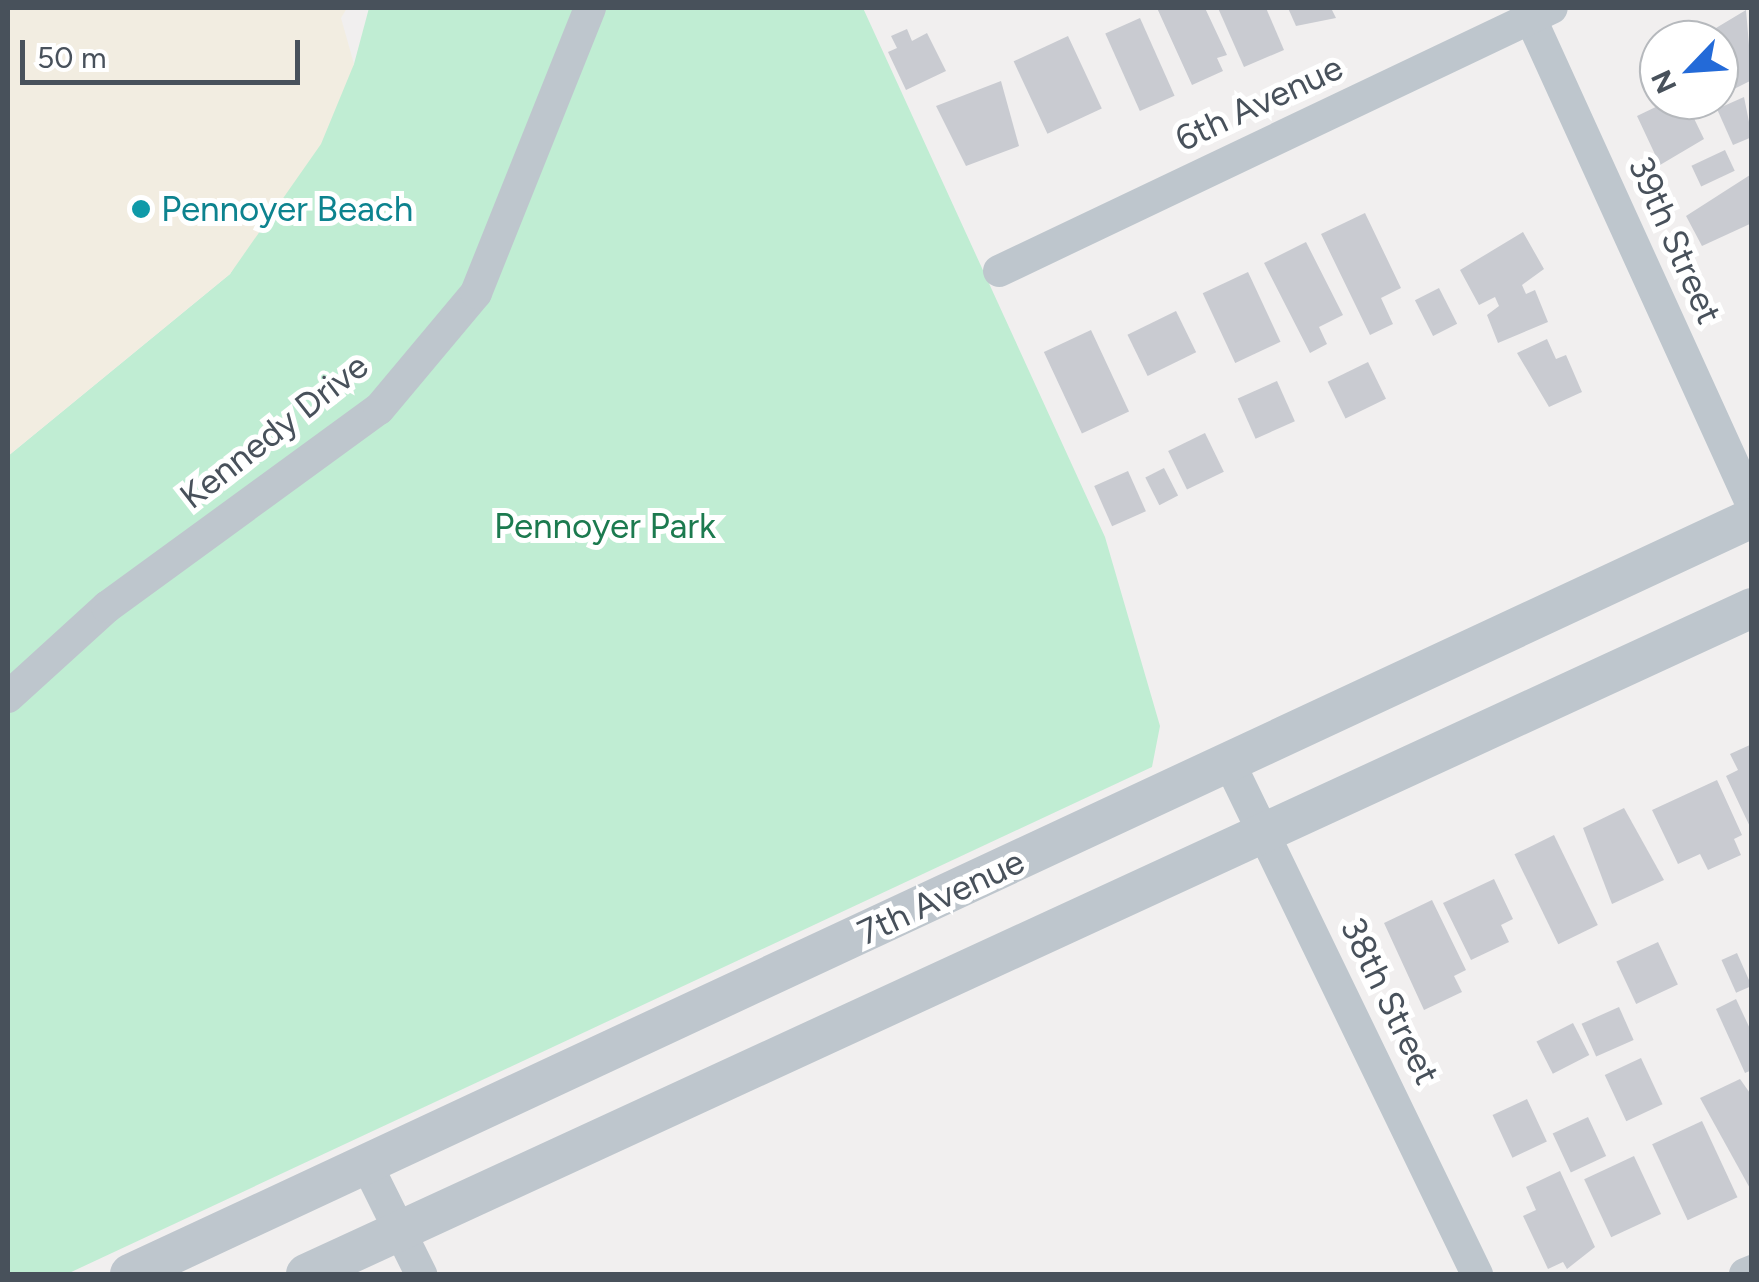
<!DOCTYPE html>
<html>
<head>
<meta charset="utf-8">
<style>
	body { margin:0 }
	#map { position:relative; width:1759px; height:1282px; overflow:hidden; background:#f1efef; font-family:Figtree,sans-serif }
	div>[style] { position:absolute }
	.green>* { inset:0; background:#c0edd3 }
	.sand>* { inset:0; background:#f2ede1 }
	.building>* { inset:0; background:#c9cbd1; transform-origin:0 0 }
	.minor>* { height:32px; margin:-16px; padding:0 16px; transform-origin:16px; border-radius:16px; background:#bec6cd }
	.tertiary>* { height:40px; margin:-20px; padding:0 20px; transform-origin:20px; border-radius:20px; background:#bec6cd }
	.dots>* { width:28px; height:28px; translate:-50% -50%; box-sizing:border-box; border:5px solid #fff; border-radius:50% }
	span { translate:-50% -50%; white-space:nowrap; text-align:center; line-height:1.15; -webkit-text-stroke:10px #fff; paint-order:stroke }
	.street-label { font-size:35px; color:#48515b }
	.culture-label { font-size:35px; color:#0d838f }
	.left { translate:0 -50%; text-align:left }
	.park-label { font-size:35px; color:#1c7a4f }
	.frame { position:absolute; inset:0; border:10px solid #48515b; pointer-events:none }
	.north { position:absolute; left:1639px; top:20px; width:100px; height:100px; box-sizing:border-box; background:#fff; border:2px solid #b6b9bd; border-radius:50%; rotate:245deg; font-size:28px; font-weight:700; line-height:40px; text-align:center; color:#48515b }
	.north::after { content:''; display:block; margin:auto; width:35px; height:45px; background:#236ad8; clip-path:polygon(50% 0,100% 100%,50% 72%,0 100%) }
	.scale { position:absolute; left:20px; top:40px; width:280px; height:45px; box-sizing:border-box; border:5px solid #48515b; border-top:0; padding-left:12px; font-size:30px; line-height:35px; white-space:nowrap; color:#48515b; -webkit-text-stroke:8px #fff; paint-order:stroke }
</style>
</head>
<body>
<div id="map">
	<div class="green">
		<i style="clip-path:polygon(369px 8px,863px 8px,1105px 537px,1160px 726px,1152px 767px,67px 1274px,8px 1274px,8px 456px,230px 274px,354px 64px)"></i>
	</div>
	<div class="sand">
		<i style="clip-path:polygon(8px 8px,347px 8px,341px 18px,354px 64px,321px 144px,230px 274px,8px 456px)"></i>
	</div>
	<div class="building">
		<i style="clip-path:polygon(1157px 8px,1205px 8px,1227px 55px,1217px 58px,1223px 71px,1192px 85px)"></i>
		<i style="clip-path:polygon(1218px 8px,1266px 8px,1284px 50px,1244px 67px)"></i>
		<i style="clip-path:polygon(1288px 8px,1331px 8px,1336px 18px,1296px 26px)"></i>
		<i style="clip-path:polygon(1746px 10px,1752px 80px,1728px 92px,1719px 40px,1696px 40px)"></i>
		<i style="left:1140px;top:18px;width:85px;height:38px;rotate:66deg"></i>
		<i style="clip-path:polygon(907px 29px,912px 41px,927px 33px,946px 71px,906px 90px,888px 52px,897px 48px,891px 36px)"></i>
		<i style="left:1068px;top:36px;width:80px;height:60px;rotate:65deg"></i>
		<i style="clip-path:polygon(1001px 81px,1019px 146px,966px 166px,936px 106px)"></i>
		<i style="clip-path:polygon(1744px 97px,1752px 137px,1733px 145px,1717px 109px)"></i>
		<i style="clip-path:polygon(1664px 103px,1669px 113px,1687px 104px,1704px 139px,1660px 165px,1637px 116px)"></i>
		<i style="left:1725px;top:150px;width:23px;height:37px;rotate:65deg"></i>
		<i style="clip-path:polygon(1750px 175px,1752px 223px,1702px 246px,1686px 216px)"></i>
		<i style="clip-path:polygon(1365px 213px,1401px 288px,1381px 298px,1393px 324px,1370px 335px,1321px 234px)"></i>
		<i style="clip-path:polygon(1523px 232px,1544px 269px,1522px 285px,1526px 294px,1535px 290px,1548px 322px,1498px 343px,1487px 315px,1499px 306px,1495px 297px,1479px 305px,1460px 270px)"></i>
		<i style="clip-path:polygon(1306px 242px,1343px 315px,1319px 327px,1327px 344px,1310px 353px,1264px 263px)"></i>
		<i style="left:1248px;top:272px;width:77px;height:50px;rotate:65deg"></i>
		<i style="left:1439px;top:288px;width:40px;height:27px;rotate:63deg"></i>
		<i style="left:1176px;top:311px;width:46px;height:54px;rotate:64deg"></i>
		<i style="left:1091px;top:330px;width:90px;height:52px;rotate:65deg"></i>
		<i style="clip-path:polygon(1547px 339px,1556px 359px,1566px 355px,1582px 392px,1549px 407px,1517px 353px)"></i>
		<i style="left:1368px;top:362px;width:41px;height:45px;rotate:64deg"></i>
		<i style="left:1277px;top:381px;width:44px;height:43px;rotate:66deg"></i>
		<i style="left:1205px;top:433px;width:43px;height:41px;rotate:64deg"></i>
		<i style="left:1164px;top:468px;width:31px;height:21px;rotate:63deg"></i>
		<i style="left:1128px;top:471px;width:44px;height:37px;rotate:66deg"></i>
		<i style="clip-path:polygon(1752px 744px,1752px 831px,1726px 776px,1738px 770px,1730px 754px)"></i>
		<i style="clip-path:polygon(1717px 780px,1742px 835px,1734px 839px,1741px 855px,1708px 870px,1700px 854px,1678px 864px,1652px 810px)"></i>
		<i style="clip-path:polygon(1624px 808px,1664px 880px,1612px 904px,1583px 828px)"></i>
		<i style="left:1554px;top:835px;width:100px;height:44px;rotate:64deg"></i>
		<i style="clip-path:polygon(1494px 879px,1513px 919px,1501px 925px,1509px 942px,1471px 960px,1443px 903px)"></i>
		<i style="clip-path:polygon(1432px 900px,1466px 970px,1454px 976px,1462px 992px,1424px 1010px,1384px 923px)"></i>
		<i style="left:1658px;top:942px;width:47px;height:46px;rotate:65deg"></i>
		<i style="left:1737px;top:953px;width:36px;height:17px;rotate:66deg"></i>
		<i style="clip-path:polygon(1736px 999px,1752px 1033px,1752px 1070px,1745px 1073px,1716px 1009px)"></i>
		<i style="left:1619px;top:1007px;width:36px;height:41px;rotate:66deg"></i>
		<i style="left:1573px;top:1023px;width:36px;height:41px;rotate:63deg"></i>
		<i style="left:1641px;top:1058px;width:51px;height:40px;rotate:65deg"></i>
		<i style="clip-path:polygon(1740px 1079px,1752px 1096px,1752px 1192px,1700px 1098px)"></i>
		<i style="left:1527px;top:1099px;width:47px;height:38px;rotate:65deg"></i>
		<i style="left:1588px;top:1117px;width:43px;height:39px;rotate:65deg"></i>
		<i style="left:1702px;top:1121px;width:84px;height:55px;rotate:65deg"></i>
		<i style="left:1634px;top:1156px;width:64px;height:55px;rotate:65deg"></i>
		<i style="clip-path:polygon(1560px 1171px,1595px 1247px,1567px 1269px,1563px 1262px,1548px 1269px,1523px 1216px,1536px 1210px,1526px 1187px)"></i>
	</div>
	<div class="minor">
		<i style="left:1526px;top:8px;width:546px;rotate:65.55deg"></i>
		<i style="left:999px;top:271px;width:612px;rotate:-25.44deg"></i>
		<i style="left:8px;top:697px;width:134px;rotate:-42.3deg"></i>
		<i style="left:107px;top:607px;width:336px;rotate:-36.1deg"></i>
		<i style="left:379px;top:409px;width:151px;rotate:-50.1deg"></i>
		<i style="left:476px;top:293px;width:307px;rotate:-68.2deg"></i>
		<i style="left:1229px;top:762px;width:569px;rotate:64.16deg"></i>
		<i style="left:367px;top:1165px;width:122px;rotate:63.6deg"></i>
		<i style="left:1745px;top:1274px;width:8px;rotate:-23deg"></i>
	</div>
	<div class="tertiary">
		<i style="left:130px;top:1274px;width:1790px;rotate:-24.99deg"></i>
		<i style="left:306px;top:1274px;width:1592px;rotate:-24.73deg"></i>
	</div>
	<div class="dots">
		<i style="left:141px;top:209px;background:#0f9aa8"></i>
	</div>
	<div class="street-label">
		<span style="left:1259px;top:103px;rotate:-25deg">6th Avenue</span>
		<span style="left:1675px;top:240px;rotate:66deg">39th Street</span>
		<span style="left:274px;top:431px;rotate:-38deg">Kennedy Drive</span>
		<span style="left:941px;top:897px;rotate:-25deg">7th Avenue</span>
		<span style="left:1390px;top:1001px;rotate:64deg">38th Street</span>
	</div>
	<div class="culture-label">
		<span class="left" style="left:161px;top:209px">Pennoyer Beach</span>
	</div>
	<div class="park-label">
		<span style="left:605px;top:526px">Pennoyer Park</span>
	</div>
	<div class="frame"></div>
	<div class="north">N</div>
	<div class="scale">50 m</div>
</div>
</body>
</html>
